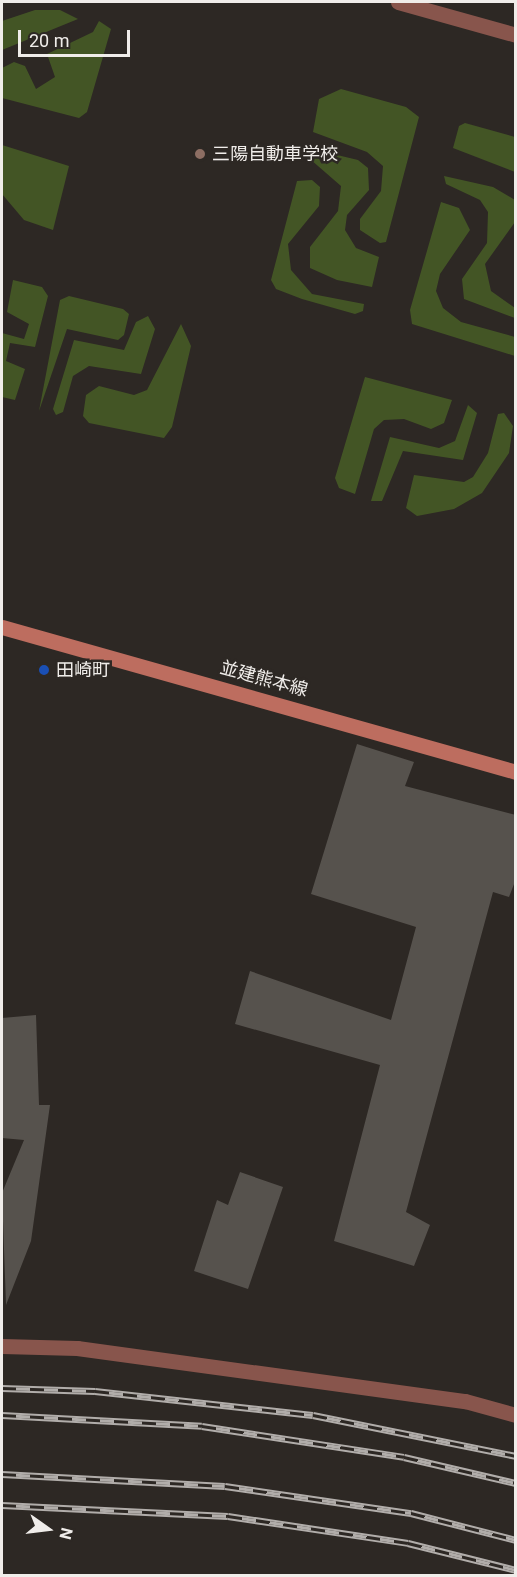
<!DOCTYPE html>
<html>
<head>
<meta charset="utf-8">
<style>
	body { margin:0 }
	#map { position:relative; width:517px; height:1577px; overflow:hidden; background:#2d2824; font-family:Roboto,"Noto Sans JP",sans-serif }
	div>[style] { position:absolute }
	.green>* { inset:0; background:#435525 }
	.building>* { inset:0; background:#56524d }
	.street>* { height:15px; margin:-7.5px; padding:0 7.5px; transform-origin:7.5px; border-radius:7.5px; background:#88554c }
	.secondary>* { height:15px; margin:-7.5px; padding:0 7.5px; transform-origin:7.5px; border-radius:7.5px; background:#bd6d5f }
	.rail>* { height:7px; margin-top:-3.5px; transform-origin:0; background:repeating-linear-gradient(90deg,#2d2824 0 14px,#b1adaa 0 28px); box-sizing:border-box; border-block:2px solid #b1adaa }
	.dots>* { width:16px; height:16px; translate:-50% -50%; box-sizing:border-box; border:3px solid #2d2824; border-radius:50% }
	span { translate:-50% -50%; white-space:nowrap; text-align:center; line-height:1.15; -webkit-text-stroke:5px #2d2824; paint-order:stroke }
	.poi-label { font-size:18px; color:#f0edea }
	.left { translate:0 -50%; text-align:left }
	.street-label { font-size:18px; color:#f0edea }
	.frame { position:absolute; inset:0; border:3px solid #f0edea; pointer-events:none }
	.north { position:absolute; left:18px; top:1499px; width:60px; height:60px; -webkit-text-stroke:4px #2d2824; paint-order:stroke; rotate:104deg; font-size:16px; font-weight:700; line-height:24px; text-align:center; color:#f0edea }
	.north::after { content:''; display:block; margin:auto; width:21px; height:27px; background:#f0edea; clip-path:polygon(50% 0,100% 100%,50% 72%,0 100%) }
	.scale { position:absolute; left:18px; top:30px; width:112px; height:27px; box-sizing:border-box; border:3px solid #f0edea; border-top:0; padding-left:8px; font-size:18px; line-height:21px; white-space:nowrap; color:#f0edea; -webkit-text-stroke:4px #2d2824; paint-order:stroke }
</style>
</head>
<body>
<div id="map">
	<div class="green">
		<i style="clip-path:polygon(35px 10px,60px 10px,78px 19px,2px 50px,2px 21px)"></i>
		<i style="clip-path:polygon(99px 21px,111px 29px,87px 112px,79px 118px,2px 98px,2px 68px,14px 62px,25px 66px,36px 89px,55px 77px,47px 54px,93px 32px)"></i>
		<i style="clip-path:polygon(341px 89px,406px 107px,419px 117px,386px 242px,380px 243px,360px 230px,360px 219px,381px 191px,383px 166px,367px 152px,313px 132px,319px 99px)"></i>
		<i style="clip-path:polygon(465px 123px,515px 137px,515px 172px,453px 148px,459px 126px)"></i>
		<i style="clip-path:polygon(2px 145px,69px 166px,53px 230px,24px 220px,2px 194px)"></i>
		<i style="clip-path:polygon(308px 148px,358px 160px,368px 168px,369px 190px,347px 215px,345px 230px,356px 248px,379px 257px,372px 287px,337px 280px,310px 268px,310px 247px,338px 211px,341px 186px,303px 153px)"></i>
		<i style="clip-path:polygon(444px 176px,493px 187px,515px 200px,515px 222px,485px 264px,491px 291px,515px 308px,515px 318px,464px 299px,462px 279px,487px 243px,488px 212px,480px 200px,446px 184px)"></i>
		<i style="clip-path:polygon(312px 180px,320px 187px,319px 206px,288px 244px,291px 270px,312px 294px,364px 304px,363px 311px,355px 314px,302px 299px,276px 289px,271px 280px,297px 181px)"></i>
		<i style="clip-path:polygon(441px 202px,459px 208px,470px 230px,440px 274px,436px 291px,443px 308px,461px 322px,515px 337px,515px 356px,412px 324px,410px 310px)"></i>
		<i style="clip-path:polygon(13px 280px,42px 287px,48px 296px,35px 347px,10px 343px,6px 361px,25px 369px,15px 400px,2px 397px,2px 333px,24px 339px,29px 324px,7px 312px)"></i>
		<i style="clip-path:polygon(69px 296px,123px 309px,129px 314px,124px 335px,118px 340px,67px 329px,39px 411px,60px 300px)"></i>
		<i style="clip-path:polygon(148px 316px,155px 329px,141px 374px,89px 366px,73px 376px,63px 412px,56px 415px,53px 409px,74px 340px,124px 350px,136px 322px)"></i>
		<i style="clip-path:polygon(181px 324px,191px 346px,172px 427px,164px 438px,89px 423px,83px 416px,86px 395px,99px 386px,134px 395px,147px 390px)"></i>
		<i style="clip-path:polygon(365px 377px,452px 400px,444px 423px,431px 429px,404px 419px,384px 420px,374px 429px,355px 494px,339px 488px,335px 478px)"></i>
		<i style="clip-path:polygon(468px 405px,477px 413px,463px 460px,403px 451px,382px 501px,371px 501px,390px 437px,439px 448px,455px 441px)"></i>
		<i style="clip-path:polygon(504px 413px,513px 426px,509px 453px,482px 493px,454px 509px,417px 516px,406px 508px,414px 475px,464px 482px,473px 477px,488px 453px,498px 414px)"></i>
	</div>
	<div class="building">
		<i style="clip-path:polygon(357px 744px,414px 762px,405px 786px,516px 815px,516px 879px,509px 897px,493px 892px,406px 1212px,430px 1225px,414px 1266px,334px 1241px,380px 1065px,235px 1024px,250px 971px,391px 1020px,416px 927px,311px 894px)"></i>
		<i style="clip-path:polygon(36px 1015px,39px 1105px,50px 1105px,31px 1241px,6px 1305px,2px 1193px,24px 1140px,2px 1138px,2px 1018px)"></i>
		<i style="clip-path:polygon(240px 1172px,283px 1187px,248px 1289px,194px 1271px,217px 1200px,228px 1205px)"></i>
	</div>
	<div class="street">
		<i style="left:398px;top:2px;width:123px;rotate:15.6deg"></i>
		<i style="left:2px;top:1346px;width:75px;rotate:1.5deg"></i>
		<i style="left:77px;top:1348px;width:392px;rotate:7.8deg"></i>
		<i style="left:465px;top:1401px;width:53px;rotate:15.4deg"></i>
	</div>
	<div class="secondary">
		<i style="left:2px;top:627px;width:534px;rotate:15.75deg"></i>
	</div>
	<div class="rail">
		<i style="left:2px;top:1388px;width:93px;rotate:1.8deg"></i>
		<i style="left:95px;top:1391px;width:219px;rotate:6.3deg"></i>
		<i style="left:313px;top:1415px;width:207px;rotate:11.4deg"></i>
		<i style="left:2px;top:1415px;width:200px;rotate:3.1deg"></i>
		<i style="left:202px;top:1426px;width:204px;rotate:8.7deg"></i>
		<i style="left:404px;top:1457px;width:115px;rotate:13.1deg"></i>
		<i style="left:2px;top:1474px;width:223px;rotate:3.1deg"></i>
		<i style="left:225px;top:1486px;width:188px;rotate:8.3deg"></i>
		<i style="left:411px;top:1513px;width:108px;rotate:14.4deg"></i>
		<i style="left:2px;top:1505px;width:226px;rotate:2.8deg"></i>
		<i style="left:228px;top:1516px;width:182px;rotate:8.5deg"></i>
		<i style="left:408px;top:1543px;width:111px;rotate:14deg"></i>
	</div>
	<div class="dots">
		<i style="left:200px;top:154px;background:#8d6e63"></i>
		<i style="left:44px;top:670px;background:#1a4fb4"></i>
	</div>
	<div class="poi-label">
		<span class="left" style="left:212px;top:154px">三陽自動車学校</span>
		<span class="left" style="left:56px;top:670px">田崎町</span>
	</div>
	<div class="street-label">
		<span style="left:264px;top:679px;rotate:15deg">並建熊本線</span>
	</div>
	<div class="frame"></div>
	<div class="north">N</div>
	<div class="scale">20 m</div>
</div>
</body>
</html>
